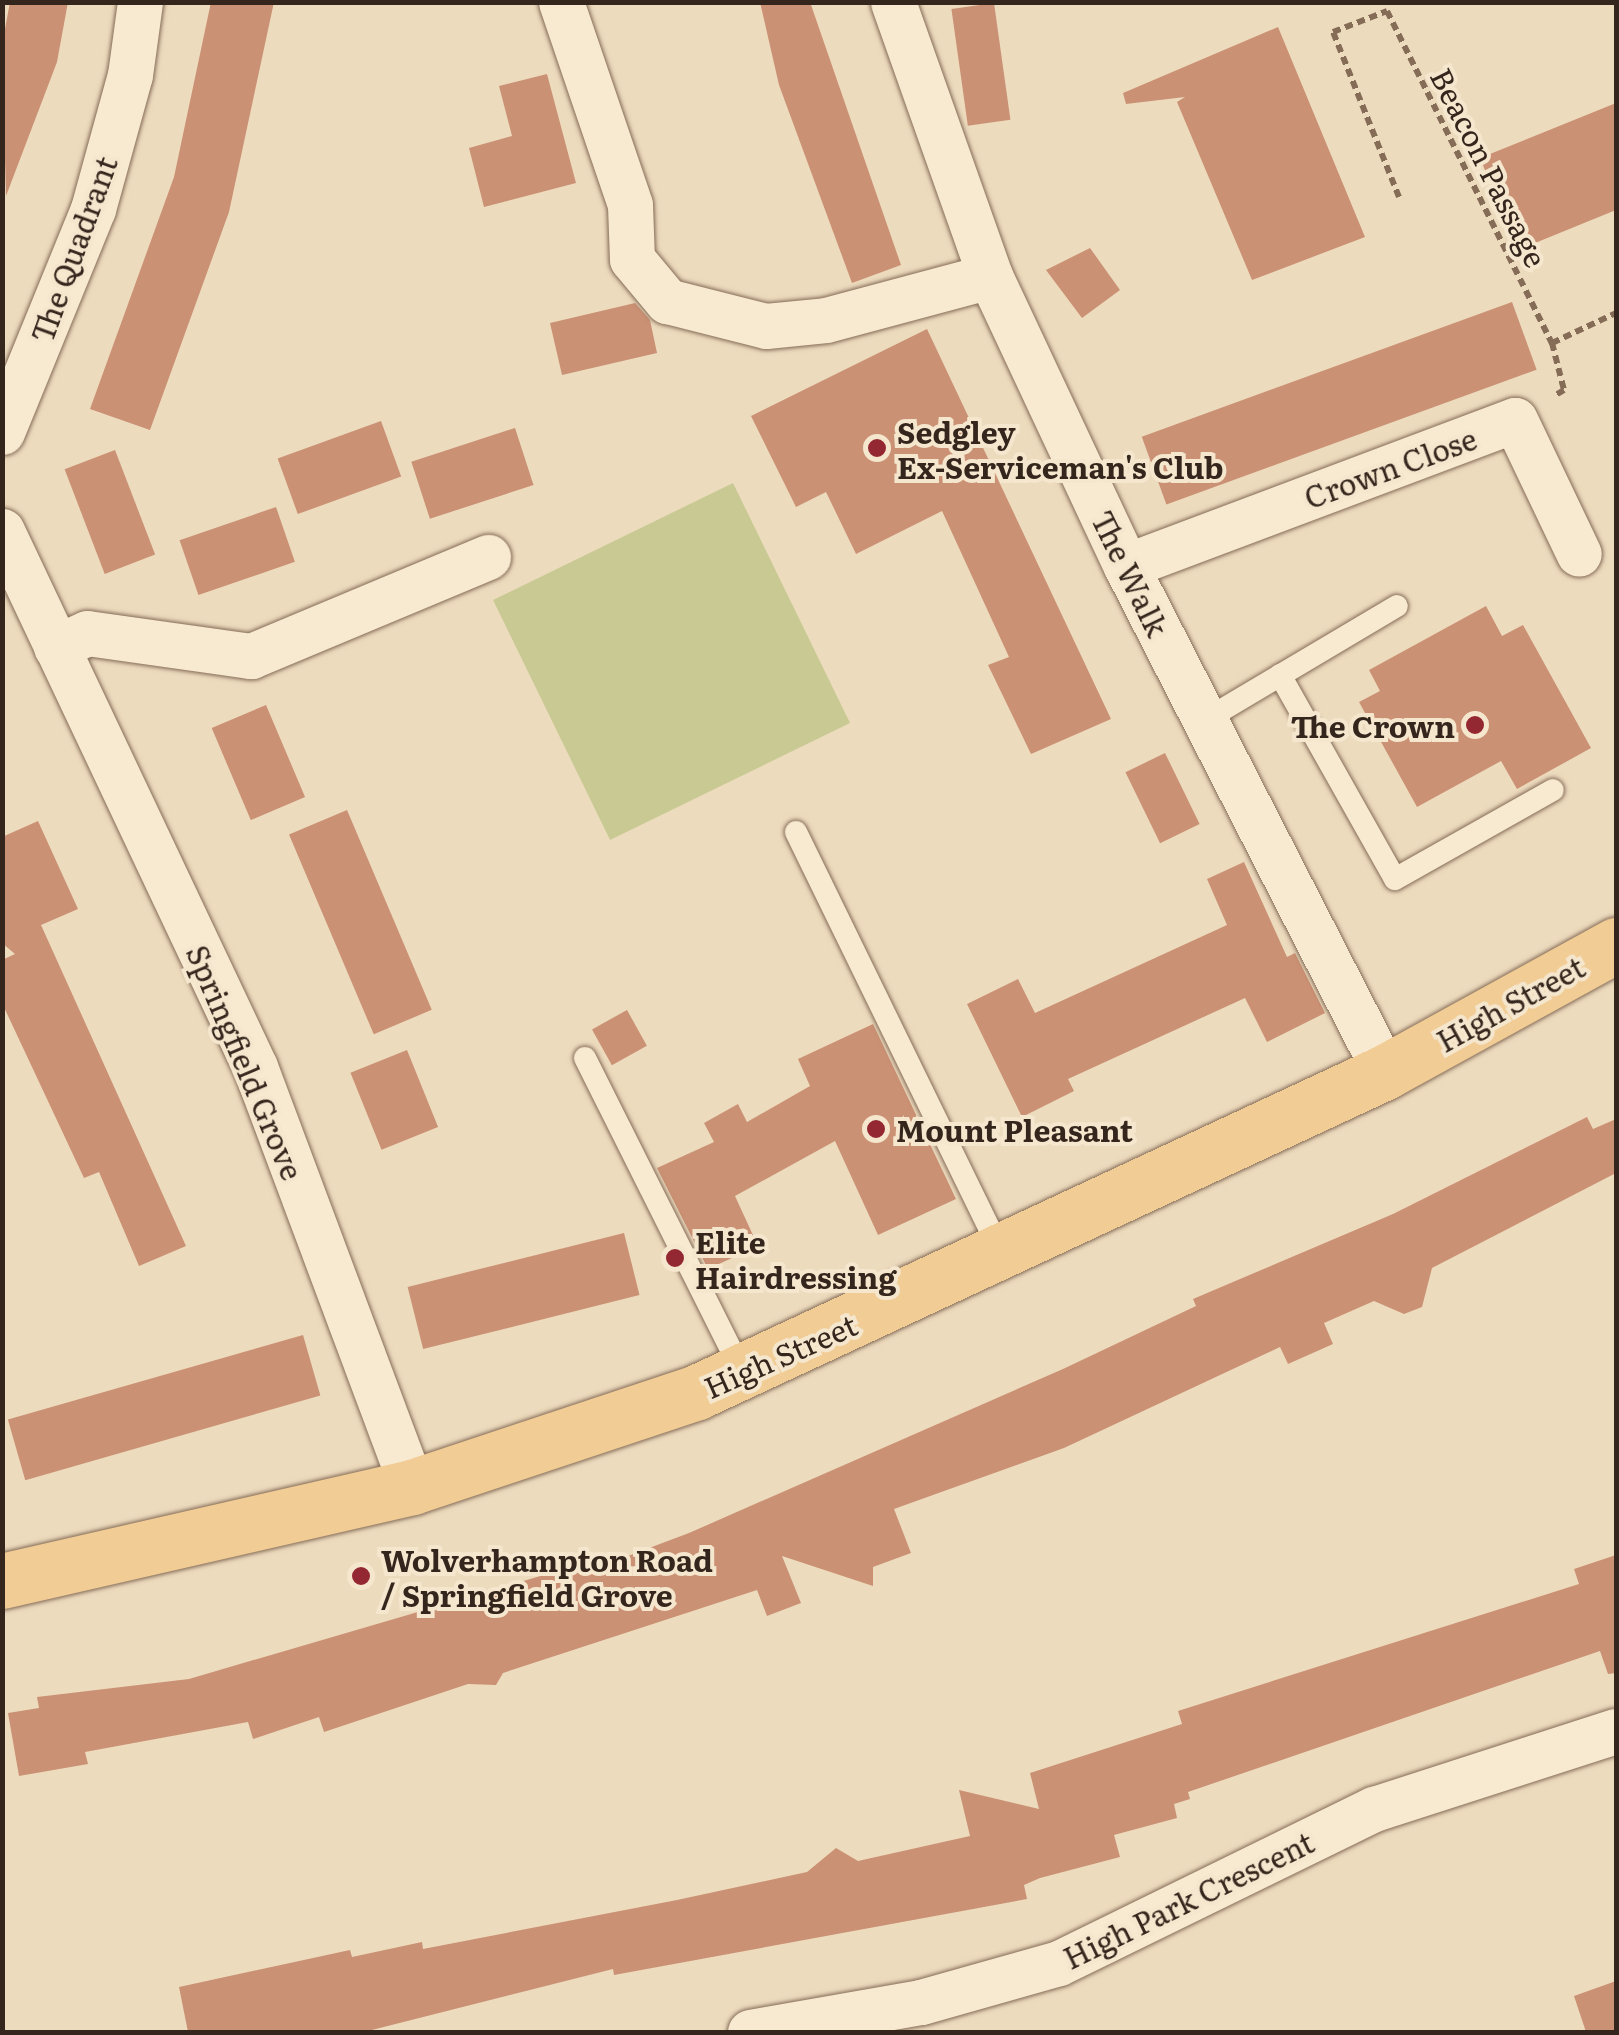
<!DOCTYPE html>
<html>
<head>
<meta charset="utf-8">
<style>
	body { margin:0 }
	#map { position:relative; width:1619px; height:2035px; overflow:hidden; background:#eddbbe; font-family:Literata,serif }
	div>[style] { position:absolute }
	.green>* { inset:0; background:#c9ca93; transform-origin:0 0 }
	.building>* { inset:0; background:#cb9174; transform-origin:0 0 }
	.path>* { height:6px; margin-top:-3px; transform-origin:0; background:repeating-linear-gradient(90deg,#856c57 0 8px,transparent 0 13px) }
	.roads { filter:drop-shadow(0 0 2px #856c57) drop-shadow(0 0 2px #856c57) }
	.service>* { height:22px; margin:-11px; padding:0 11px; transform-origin:11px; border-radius:11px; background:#f8e9d1 }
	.minor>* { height:45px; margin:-22.5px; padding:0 22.5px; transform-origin:22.5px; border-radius:22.5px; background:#f8e9d1 }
	.primary>* { height:55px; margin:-27.5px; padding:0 27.5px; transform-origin:27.5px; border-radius:27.5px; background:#f1cc95 }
	.dots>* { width:28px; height:28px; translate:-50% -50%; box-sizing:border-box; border:5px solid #f5e6ce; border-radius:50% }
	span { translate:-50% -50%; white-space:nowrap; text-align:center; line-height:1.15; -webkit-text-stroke:8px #f5e6ce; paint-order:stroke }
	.street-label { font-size:30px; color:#34261c }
	.poi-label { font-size:30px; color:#34261c; font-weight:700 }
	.left { translate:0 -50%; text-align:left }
	.right { translate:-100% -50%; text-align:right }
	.frame { position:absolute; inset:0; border:5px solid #34261c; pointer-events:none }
</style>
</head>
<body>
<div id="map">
	<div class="green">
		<i style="left:733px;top:483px;width:267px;height:267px;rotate:64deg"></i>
	</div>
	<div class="building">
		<i style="clip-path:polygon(10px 2px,68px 2px,57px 62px,6px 196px,2px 45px)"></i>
		<i style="clip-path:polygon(211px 2px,274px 2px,229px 212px,150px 430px,90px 409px,174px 177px)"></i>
		<i style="clip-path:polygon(760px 2px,810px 2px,901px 265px,852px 283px,779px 85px)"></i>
		<i style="left:994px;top:3px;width:118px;height:43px;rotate:82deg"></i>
		<i style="clip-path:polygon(1278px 27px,1365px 237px,1252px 280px,1177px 102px,1185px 97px,1126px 104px,1123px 93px)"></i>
		<i style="clip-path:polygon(547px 74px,576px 183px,484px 207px,469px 148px,512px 136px,499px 86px)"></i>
		<i style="clip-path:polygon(1616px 103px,1616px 210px,1518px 250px,1480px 158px)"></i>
		<i style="clip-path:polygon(1090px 248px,1120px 290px,1082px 318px,1046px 270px)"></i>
		<i style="left:1512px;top:302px;width:72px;height:394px;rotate:70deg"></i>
		<i style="clip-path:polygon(635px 303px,650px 320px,657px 353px,562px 375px,550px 323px)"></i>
		<i style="clip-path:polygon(927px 329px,1111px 719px,1031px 754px,988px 665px,1009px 657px,942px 511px,856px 554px,826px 492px,796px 507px,751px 416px)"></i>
		<i style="left:381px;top:421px;width:59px;height:110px;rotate:70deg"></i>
		<i style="left:515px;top:428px;width:60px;height:109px;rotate:72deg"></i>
		<i style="left:115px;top:450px;width:112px;height:54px;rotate:69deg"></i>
		<i style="left:276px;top:507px;width:58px;height:102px;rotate:71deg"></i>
		<i style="clip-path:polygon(1486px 606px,1502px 636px,1523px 625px,1591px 748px,1517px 789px,1501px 761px,1417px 807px,1359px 702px,1380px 691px,1369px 670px)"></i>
		<i style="left:266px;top:705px;width:100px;height:59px;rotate:67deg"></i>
		<i style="left:1165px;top:753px;width:79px;height:44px;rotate:64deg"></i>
		<i style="left:347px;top:810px;width:217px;height:63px;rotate:67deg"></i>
		<i style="clip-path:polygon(38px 821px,78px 909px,41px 925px,186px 1246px,139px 1266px,99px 1172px,84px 1178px,2px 1003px,2px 960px,15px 954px,2px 943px,2px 837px)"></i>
		<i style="clip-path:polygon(1244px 862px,1287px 957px,1295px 953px,1325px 1013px,1267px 1042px,1245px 998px,1068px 1079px,1074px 1091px,1022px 1117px,967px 1004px,1018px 979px,1035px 1013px,1227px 925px,1207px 879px)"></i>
		<i style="left:627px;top:1010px;width:41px;height:40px;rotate:61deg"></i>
		<i style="clip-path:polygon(873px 1024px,956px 1199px,878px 1235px,835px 1141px,735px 1196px,758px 1246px,708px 1269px,657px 1168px,714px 1142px,704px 1123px,738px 1104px,747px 1122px,810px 1086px,798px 1059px)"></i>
		<i style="left:407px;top:1050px;width:83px;height:61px;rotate:68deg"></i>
		<i style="clip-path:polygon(1587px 1117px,1593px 1129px,1616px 1119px,1616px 1173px,1432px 1268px,1422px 1307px,1404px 1314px,1374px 1301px,1324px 1323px,1333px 1344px,1288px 1364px,1280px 1347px,1064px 1448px,894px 1509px,911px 1553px,873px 1567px,873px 1586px,782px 1556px,801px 1603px,767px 1616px,757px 1590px,503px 1673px,496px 1685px,468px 1684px,324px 1732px,319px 1717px,253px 1739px,248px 1722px,85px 1752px,88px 1764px,19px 1776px,8px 1713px,39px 1708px,37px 1697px,189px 1679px,585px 1563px,588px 1571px,689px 1533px,1063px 1369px,1196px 1306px,1193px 1299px,1393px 1214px)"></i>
		<i style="left:624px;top:1233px;width:64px;height:223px;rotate:76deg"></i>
		<i style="left:303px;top:1335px;width:63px;height:307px;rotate:74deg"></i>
		<i style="clip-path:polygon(1616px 1555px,1616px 1673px,1608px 1674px,1600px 1651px,1188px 1792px,1190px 1799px,1174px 1804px,1177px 1818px,1114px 1835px,1120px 1857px,1040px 1878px,1024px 1885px,1027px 1899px,614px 1975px,613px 1969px,364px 2032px,188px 2032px,179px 1987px,350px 1950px,352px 1957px,422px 1942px,423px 1949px,677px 1900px,807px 1872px,836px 1848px,858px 1861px,970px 1836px,959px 1790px,1039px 1809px,1030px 1773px,1182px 1724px,1178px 1711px,1579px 1584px,1574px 1569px)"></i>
		<i style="clip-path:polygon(1616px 1981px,1616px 2032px,1586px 2032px,1574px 1996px)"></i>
	</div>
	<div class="path">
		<i style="left:1399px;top:197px;width:178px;rotate:-111.8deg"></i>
		<i style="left:1333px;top:32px;width:58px;rotate:-21.3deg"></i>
		<i style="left:1387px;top:11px;width:371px;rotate:63.6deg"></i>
		<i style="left:1552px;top:343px;width:49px;rotate:75.7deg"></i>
		<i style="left:1564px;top:390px;width:12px;rotate:149deg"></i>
		<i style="left:1552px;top:343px;width:71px;rotate:-25.1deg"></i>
	</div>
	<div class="roads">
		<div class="service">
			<i style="left:1280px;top:675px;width:234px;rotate:60.6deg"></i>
			<i style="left:1395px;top:879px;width:181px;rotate:-29.4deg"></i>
			<i style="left:1205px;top:720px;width:223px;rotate:-30.7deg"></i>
			<i style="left:796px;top:832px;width:468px;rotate:64deg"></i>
			<i style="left:585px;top:1058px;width:351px;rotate:63.4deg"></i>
		</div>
		<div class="minor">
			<i style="left:561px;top:2px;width:214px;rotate:71.2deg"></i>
			<i style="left:630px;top:205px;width:54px;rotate:87.9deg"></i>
			<i style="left:632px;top:259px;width:55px;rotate:50.2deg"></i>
			<i style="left:667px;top:301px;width:102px;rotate:14.2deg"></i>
			<i style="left:766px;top:326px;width:60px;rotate:-5.7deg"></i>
			<i style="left:826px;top:320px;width:170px;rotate:-15deg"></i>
			<i style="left:893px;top:2px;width:291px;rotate:70.5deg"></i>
			<i style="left:990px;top:276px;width:320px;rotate:64.9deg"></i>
			<i style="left:1126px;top:566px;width:568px;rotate:62.89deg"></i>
			<i style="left:2px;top:432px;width:241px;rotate:-67.8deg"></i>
			<i style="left:93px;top:209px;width:139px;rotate:-74.6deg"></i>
			<i style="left:130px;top:75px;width:74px;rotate:-82.2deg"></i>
			<i style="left:2px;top:531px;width:593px;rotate:64.73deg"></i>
			<i style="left:255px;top:1067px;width:448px;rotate:69.5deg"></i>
			<i style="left:1126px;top:566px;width:415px;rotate:-20.6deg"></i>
			<i style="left:1515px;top:420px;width:148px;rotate:64.5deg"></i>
			<i style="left:56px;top:647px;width:34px;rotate:-24deg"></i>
			<i style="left:87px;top:633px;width:166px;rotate:8deg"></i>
			<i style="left:251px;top:656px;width:257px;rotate:-22.7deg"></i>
			<i style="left:750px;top:2032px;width:174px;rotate:-10deg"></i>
			<i style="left:921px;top:2002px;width:143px;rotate:-15.8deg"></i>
			<i style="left:1059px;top:1963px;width:351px;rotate:-26.1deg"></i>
			<i style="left:1374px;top:1809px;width:254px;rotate:-17.9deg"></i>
		</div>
		<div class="primary">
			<i style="left:2px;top:1581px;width:421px;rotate:-12.9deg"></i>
			<i style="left:412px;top:1487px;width:300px;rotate:-18.4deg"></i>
			<i style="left:697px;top:1392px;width:759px;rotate:-24.94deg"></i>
			<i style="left:1385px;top:1072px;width:264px;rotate:-28.8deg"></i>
		</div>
	</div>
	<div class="dots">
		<i style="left:877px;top:448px;background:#932832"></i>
		<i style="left:1475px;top:725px;background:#932832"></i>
		<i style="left:876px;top:1129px;background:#932832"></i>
		<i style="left:675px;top:1258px;background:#932832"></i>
		<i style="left:361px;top:1576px;background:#932832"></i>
	</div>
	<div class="street-label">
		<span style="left:1490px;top:167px;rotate:63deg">Beacon Passage</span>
		<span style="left:73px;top:249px;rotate:-70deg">The Quadrant</span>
		<span style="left:1390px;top:467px;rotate:-20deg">Crown Close</span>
		<span style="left:1131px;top:573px;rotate:64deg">The Walk</span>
		<span style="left:1510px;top:1003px;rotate:-29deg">High Street</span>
		<span style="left:246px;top:1062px;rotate:67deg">Springfield Grove</span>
		<span style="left:780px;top:1355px;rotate:-24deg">High Street</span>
		<span style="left:1188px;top:1899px;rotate:-26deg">High Park Crescent</span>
	</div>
	<div class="poi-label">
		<span class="left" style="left:897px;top:448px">Sedgley<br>Ex-Serviceman's Club</span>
		<span class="right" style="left:1455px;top:725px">The Crown</span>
		<span class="left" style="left:896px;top:1129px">Mount Pleasant</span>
		<span class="left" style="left:695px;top:1258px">Elite<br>Hairdressing</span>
		<span class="left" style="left:381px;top:1576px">Wolverhampton Road<br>/ Springfield Grove</span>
	</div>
	<div class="frame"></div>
</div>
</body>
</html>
